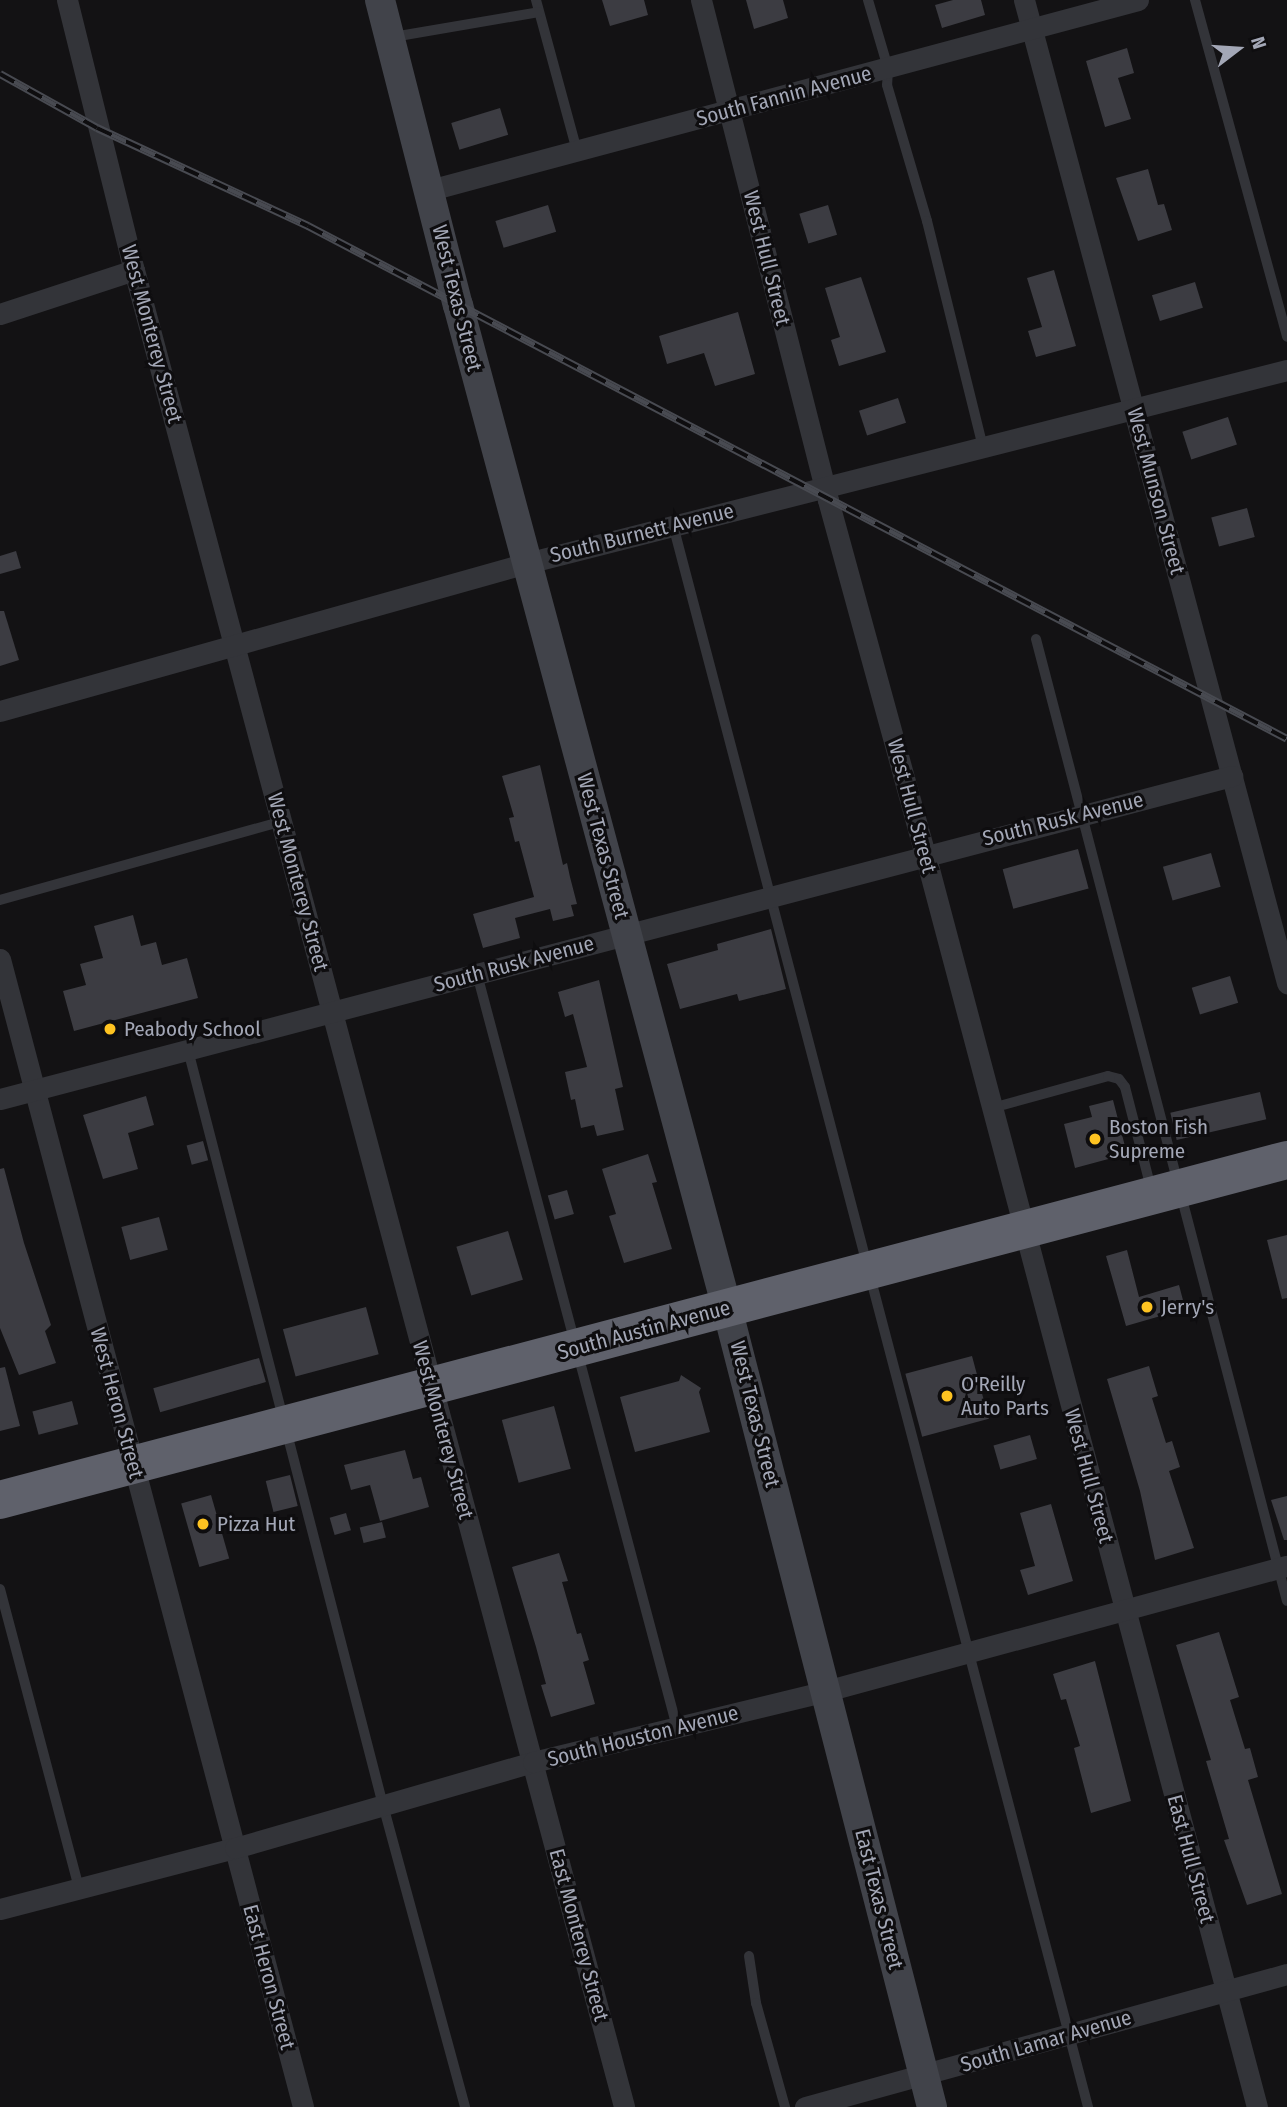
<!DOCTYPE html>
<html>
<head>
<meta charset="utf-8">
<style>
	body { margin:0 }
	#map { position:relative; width:1287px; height:2107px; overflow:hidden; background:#131214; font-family:"Fira Sans Condensed",sans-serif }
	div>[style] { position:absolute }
	.building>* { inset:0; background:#3c3c42; transform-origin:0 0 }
	.lane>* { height:10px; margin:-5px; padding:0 5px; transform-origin:5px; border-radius:5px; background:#333439 }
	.street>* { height:21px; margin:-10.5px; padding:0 10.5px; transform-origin:10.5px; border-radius:10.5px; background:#333439 }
	.secondary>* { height:30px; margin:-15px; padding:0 15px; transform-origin:15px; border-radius:15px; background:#41434a }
	.highway>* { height:38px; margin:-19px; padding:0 19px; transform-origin:19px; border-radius:19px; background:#5f616b }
	.rail>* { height:8px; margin-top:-4px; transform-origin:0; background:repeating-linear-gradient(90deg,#0e0d0f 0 16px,#484a51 0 32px); box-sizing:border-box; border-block:2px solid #484a51 }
	.dots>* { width:19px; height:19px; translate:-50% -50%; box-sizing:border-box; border:4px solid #0e0d0f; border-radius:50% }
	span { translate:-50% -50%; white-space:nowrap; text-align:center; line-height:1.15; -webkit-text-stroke:6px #0e0d0f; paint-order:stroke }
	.street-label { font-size:21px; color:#a3a7b6 }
	.poi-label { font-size:21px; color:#a3a7b6 }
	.left { translate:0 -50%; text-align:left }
	.north { position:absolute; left:1203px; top:14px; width:70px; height:70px; -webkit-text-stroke:5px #0e0d0f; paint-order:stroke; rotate:73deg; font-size:19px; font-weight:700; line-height:28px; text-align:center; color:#a3a7b6 }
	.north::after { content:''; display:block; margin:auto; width:24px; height:32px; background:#a3a7b6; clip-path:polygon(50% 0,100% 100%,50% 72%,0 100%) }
</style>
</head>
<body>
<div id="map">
	<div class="building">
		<i style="clip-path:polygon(602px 0,644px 0,648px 15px,610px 26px)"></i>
		<i style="clip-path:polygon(746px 0,783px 0,788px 18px,754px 29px)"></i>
		<i style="clip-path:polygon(953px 0,981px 0,985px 15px,942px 28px,935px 5px)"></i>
		<i style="clip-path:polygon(1127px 48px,1134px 73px,1118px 78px,1131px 119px,1105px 127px,1086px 61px)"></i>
		<i style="left:500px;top:108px;width:28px;height:51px;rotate:73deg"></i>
		<i style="clip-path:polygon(1148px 169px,1158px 205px,1164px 204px,1172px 230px,1138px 241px,1116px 178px)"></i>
		<i style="left:548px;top:205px;width:28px;height:55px;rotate:73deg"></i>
		<i style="left:828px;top:205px;width:31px;height:30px;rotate:73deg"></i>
		<i style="clip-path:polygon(1054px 270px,1076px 346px,1036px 357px,1028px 331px,1042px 327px,1027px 278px)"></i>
		<i style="clip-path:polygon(861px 277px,886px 352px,839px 366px,831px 340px,840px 337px,825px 288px)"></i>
		<i style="left:1195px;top:282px;width:27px;height:45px;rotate:73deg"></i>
		<i style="clip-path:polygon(738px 312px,755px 374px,715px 386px,704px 353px,667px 364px,659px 336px)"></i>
		<i style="left:898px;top:398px;width:26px;height:41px;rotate:72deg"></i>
		<i style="left:1228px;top:417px;width:29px;height:48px;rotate:72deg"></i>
		<i style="left:1247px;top:508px;width:30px;height:37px;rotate:75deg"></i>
		<i style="clip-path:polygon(16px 551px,21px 568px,0 574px,0 556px)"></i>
		<i style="clip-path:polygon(0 611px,4px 611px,19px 660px,0 666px)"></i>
		<i style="clip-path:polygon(540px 765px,563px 865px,567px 863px,570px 877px,577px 904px,571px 905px,574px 916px,553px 921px,550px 909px,515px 918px,520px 938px,483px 948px,473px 914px,534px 897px,519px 841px,515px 842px,509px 818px,514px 817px,502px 776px)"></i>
		<i style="left:1078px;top:849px;width:41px;height:78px;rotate:75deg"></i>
		<i style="left:1211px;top:853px;width:35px;height:50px;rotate:74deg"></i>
		<i style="clip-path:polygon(133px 915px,141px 946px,156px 942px,162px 965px,187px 958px,198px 998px,74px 1031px,63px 991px,86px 985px,80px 964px,103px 958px,94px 926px)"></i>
		<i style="clip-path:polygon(771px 929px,786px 989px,739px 1001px,737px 994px,680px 1009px,667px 964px,718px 950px,717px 944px)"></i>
		<i style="left:1230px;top:976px;width:28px;height:40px;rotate:73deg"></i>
		<i style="clip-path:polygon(599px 980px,623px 1087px,615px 1089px,624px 1130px,597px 1136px,594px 1125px,581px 1128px,575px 1099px,571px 1100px,565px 1072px,587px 1067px,573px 1014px,565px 1017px,558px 992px)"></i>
		<i style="left:1260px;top:1092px;width:28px;height:92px;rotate:77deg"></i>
		<i style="clip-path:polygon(146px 1096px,154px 1125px,128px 1133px,138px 1169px,103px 1179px,83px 1115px)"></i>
		<i style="clip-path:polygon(1113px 1100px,1127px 1154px,1075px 1168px,1064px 1124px,1092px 1117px,1089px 1106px)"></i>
		<i style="left:203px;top:1141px;width:20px;height:17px;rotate:75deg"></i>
		<i style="clip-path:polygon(648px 1154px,657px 1182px,652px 1183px,672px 1249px,624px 1263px,609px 1216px,616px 1214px,602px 1169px)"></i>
		<i style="clip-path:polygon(4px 1168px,24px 1243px,51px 1325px,45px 1331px,56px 1363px,19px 1375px,0 1328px,0 1169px)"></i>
		<i style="left:567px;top:1190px;width:25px;height:20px;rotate:74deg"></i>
		<i style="left:159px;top:1217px;width:34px;height:39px;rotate:75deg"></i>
		<i style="left:508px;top:1231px;width:51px;height:54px;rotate:73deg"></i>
		<i style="clip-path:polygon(1287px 1235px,1287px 1298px,1282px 1299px,1267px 1240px)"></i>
		<i style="clip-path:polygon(1127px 1250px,1139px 1297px,1179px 1285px,1184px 1304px,1162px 1310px,1164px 1315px,1126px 1326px,1106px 1256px)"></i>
		<i style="left:366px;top:1307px;width:49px;height:86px;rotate:75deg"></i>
		<i style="left:972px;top:1356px;width:65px;height:69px;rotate:75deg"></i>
		<i style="left:259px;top:1358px;width:25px;height:110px;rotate:74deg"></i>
		<i style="clip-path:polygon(1149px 1366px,1158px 1396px,1152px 1398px,1166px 1443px,1172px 1441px,1180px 1467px,1169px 1471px,1194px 1548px,1155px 1560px,1140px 1491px,1107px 1379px)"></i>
		<i style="clip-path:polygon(5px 1367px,20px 1426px,0 1431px,0 1368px)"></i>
		<i style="clip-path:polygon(681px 1375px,701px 1388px,699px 1392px,710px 1432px,635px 1452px,620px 1397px,679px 1381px)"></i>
		<i style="left:72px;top:1401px;width:24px;height:41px;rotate:75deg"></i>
		<i style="left:554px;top:1406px;width:65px;height:54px;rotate:75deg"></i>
		<i style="left:1030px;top:1435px;width:25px;height:38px;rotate:74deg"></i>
		<i style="clip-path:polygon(405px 1450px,413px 1479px,421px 1477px,429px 1507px,380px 1521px,370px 1485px,351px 1490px,344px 1465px)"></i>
		<i style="left:290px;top:1475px;width:32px;height:25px;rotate:76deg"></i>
		<i style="left:211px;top:1495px;width:66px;height:31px;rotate:74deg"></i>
		<i style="clip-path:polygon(1287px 1496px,1287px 1540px,1284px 1540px,1271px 1500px)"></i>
		<i style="clip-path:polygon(1051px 1504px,1073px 1581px,1028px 1595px,1020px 1570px,1035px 1566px,1020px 1513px)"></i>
		<i style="left:346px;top:1513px;width:18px;height:17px;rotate:74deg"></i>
		<i style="left:382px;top:1522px;width:16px;height:23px;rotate:76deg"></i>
		<i style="clip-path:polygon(559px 1553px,568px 1581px,562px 1582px,577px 1634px,581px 1633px,589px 1660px,583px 1662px,595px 1704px,551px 1717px,541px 1685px,546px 1684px,536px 1647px,512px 1567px)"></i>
		<i style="clip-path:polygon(1219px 1632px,1239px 1697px,1230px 1700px,1245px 1749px,1250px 1748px,1258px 1777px,1248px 1780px,1282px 1894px,1247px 1905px,1224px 1840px,1229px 1839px,1206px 1761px,1211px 1760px,1176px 1645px)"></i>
		<i style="clip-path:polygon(1095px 1661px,1131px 1801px,1091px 1813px,1074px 1748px,1080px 1746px,1066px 1699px,1061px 1700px,1053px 1674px)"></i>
	</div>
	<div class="lane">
		<i style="left:536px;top:0;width:156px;rotate:74.8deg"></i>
		<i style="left:868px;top:0;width:71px;rotate:73.6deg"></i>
		<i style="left:888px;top:68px;width:17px;rotate:93deg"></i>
		<i style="left:887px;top:85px;width:142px;rotate:73.6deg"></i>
		<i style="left:927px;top:221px;width:234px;rotate:76.1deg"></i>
		<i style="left:1195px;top:0;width:349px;rotate:74.7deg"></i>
		<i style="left:393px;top:37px;width:148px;rotate:-9.7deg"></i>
		<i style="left:673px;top:525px;width:1636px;rotate:75.3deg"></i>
		<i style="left:1036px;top:639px;width:994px;rotate:75.38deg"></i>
		<i style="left:0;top:900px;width:293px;rotate:-15.6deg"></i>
		<i style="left:477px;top:974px;width:779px;rotate:75.13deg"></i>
		<i style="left:188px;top:1050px;width:780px;rotate:75.52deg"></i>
		<i style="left:383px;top:1805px;width:313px;rotate:74.8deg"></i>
		<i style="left:992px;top:1108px;width:120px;rotate:-15.4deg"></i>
		<i style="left:1108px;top:1076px;width:11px;rotate:15deg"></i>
		<i style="left:1119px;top:1079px;width:10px;rotate:53deg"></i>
		<i style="left:1125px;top:1087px;width:104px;rotate:75.6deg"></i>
		<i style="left:0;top:1589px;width:310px;rotate:75.2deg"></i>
		<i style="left:749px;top:1956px;width:48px;rotate:81.5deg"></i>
		<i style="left:756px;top:2003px;width:108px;rotate:74.4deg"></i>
	</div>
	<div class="street">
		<i style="left:67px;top:0;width:278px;rotate:76.1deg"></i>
		<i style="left:134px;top:270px;width:1901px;rotate:75.06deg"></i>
		<i style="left:701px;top:0;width:516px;rotate:75.75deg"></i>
		<i style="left:828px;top:500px;width:367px;rotate:74.7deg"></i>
		<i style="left:925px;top:854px;width:1296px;rotate:75.16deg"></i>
		<i style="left:1024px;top:0;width:1018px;rotate:75.02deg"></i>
		<i style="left:430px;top:190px;width:733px;rotate:-15.02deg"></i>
		<i style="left:0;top:314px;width:141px;rotate:-18.2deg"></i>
		<i style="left:0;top:711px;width:547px;rotate:-15.69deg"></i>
		<i style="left:527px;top:563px;width:784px;rotate:-14.25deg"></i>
		<i style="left:0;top:959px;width:1187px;rotate:75.21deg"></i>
		<i style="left:0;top:1099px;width:1274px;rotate:-14.69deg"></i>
		<i style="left:0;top:1909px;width:243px;rotate:-14.6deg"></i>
		<i style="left:235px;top:1848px;width:310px;rotate:-16.1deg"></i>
		<i style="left:533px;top:1762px;width:301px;rotate:-13.6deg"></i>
		<i style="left:826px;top:1691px;width:478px;rotate:-15.2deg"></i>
		<i style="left:805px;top:2107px;width:500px;rotate:-15.43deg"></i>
	</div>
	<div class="secondary">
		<i style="left:380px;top:0;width:315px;rotate:75.7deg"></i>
		<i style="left:458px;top:305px;width:1038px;rotate:74.99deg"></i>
		<i style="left:727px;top:1308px;width:825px;rotate:75.61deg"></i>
	</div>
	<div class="highway">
		<i style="left:0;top:1500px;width:1331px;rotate:-14.8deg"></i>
	</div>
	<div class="rail">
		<i style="left:0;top:74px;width:111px;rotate:29.1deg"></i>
		<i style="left:97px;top:128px;width:233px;rotate:24.9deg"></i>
		<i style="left:308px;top:226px;width:1105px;rotate:27.65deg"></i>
	</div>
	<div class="dots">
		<i style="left:110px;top:1029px;background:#fec321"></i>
		<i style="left:1095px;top:1139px;background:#fec321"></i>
		<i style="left:1147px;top:1307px;background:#fec321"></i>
		<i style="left:947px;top:1396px;background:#fec321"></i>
		<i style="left:203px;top:1524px;background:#fec321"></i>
	</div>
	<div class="street-label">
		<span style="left:784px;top:96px;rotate:-15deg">South Fannin Avenue</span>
		<span style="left:767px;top:258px;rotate:76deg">West Hull Street</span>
		<span style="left:457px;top:298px;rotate:76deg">West Texas Street</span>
		<span style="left:152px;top:334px;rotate:75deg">West Monterey Street</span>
		<span style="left:1156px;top:491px;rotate:75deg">West Munson Street</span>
		<span style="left:642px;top:533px;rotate:-14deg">South Burnett Avenue</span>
		<span style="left:912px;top:806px;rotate:75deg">West Hull Street</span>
		<span style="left:1063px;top:819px;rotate:-14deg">South Rusk Avenue</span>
		<span style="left:603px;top:846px;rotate:75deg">West Texas Street</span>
		<span style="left:298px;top:882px;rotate:75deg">West Monterey Street</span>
		<span style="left:514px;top:964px;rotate:-15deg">South Rusk Avenue</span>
		<span style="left:644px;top:1330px;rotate:-15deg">South Austin Avenue</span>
		<span style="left:117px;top:1403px;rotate:75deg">West Heron Street</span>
		<span style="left:755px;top:1414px;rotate:76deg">West Texas Street</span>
		<span style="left:443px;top:1430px;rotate:75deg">West Monterey Street</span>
		<span style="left:1089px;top:1476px;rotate:75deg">West Hull Street</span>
		<span style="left:643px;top:1736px;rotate:-14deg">South Houston Avenue</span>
		<span style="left:1191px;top:1859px;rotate:75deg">East Hull Street</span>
		<span style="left:879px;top:1899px;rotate:76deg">East Texas Street</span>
		<span style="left:579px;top:1935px;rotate:75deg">East Monterey Street</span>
		<span style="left:269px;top:1977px;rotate:75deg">East Heron Street</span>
		<span style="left:1046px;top:2041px;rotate:-16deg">South Lamar Avenue</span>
	</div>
	<div class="poi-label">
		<span class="left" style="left:124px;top:1029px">Peabody School</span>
		<span class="left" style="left:1109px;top:1139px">Boston Fish<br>Supreme</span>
		<span class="left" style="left:1161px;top:1307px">Jerry's</span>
		<span class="left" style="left:961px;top:1396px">O'Reilly<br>Auto Parts</span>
		<span class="left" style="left:217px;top:1524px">Pizza Hut</span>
	</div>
	<div class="north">N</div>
</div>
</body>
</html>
